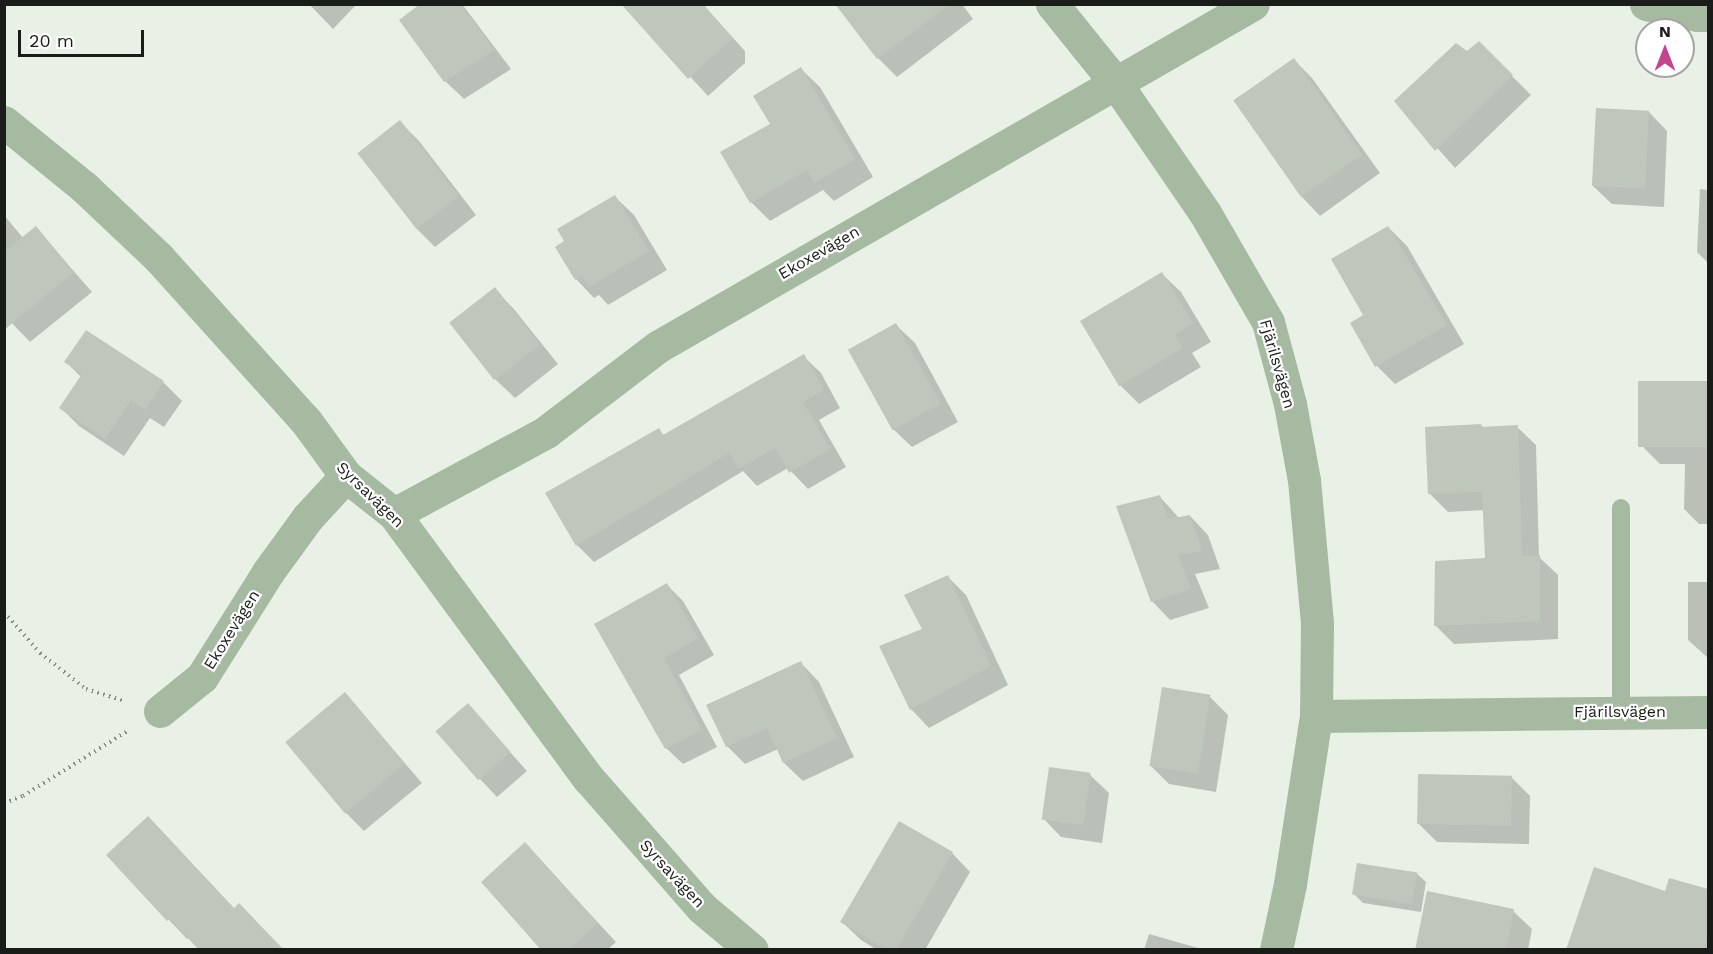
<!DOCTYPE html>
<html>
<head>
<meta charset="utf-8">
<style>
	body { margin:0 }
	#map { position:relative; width:1713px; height:954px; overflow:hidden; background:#e9f1e6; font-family:"Work Sans",sans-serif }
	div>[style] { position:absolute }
	.shadow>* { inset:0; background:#0003 }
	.building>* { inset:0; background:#bfc7bd; transform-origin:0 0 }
	.path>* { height:4px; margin-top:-2px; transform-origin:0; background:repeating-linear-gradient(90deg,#888e86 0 1.5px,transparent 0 6px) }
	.service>* { height:18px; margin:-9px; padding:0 9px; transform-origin:9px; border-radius:9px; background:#a6baa1 }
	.minor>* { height:33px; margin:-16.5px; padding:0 16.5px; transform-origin:16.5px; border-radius:16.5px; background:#a6baa1 }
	span { translate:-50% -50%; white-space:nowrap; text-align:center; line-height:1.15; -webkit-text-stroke:4.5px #fff; paint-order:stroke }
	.street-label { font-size:16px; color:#191c18 }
	.frame { position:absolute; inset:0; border:6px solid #191c18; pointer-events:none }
	.north { position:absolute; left:1635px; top:18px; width:60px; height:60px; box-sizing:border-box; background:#fff; border:2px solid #a3a4a3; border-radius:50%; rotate:0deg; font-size:16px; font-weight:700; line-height:24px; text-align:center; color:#191c18 }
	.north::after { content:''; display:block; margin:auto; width:21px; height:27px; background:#c5448d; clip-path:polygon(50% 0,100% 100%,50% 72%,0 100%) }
	.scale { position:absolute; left:18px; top:30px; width:126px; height:27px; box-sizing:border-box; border:3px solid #191c18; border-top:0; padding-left:8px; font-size:18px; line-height:21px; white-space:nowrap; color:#191c18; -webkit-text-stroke:4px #fff; paint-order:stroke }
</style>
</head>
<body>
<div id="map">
	<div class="shadow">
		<i style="clip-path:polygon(309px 4px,357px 4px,333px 29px)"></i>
		<i style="clip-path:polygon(435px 4px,462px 4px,511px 69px,464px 99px,445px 81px)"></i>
		<i style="clip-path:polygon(623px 4px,702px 4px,745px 51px,745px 63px,708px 96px)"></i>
		<i style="clip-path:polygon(844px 4px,962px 4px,973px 19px,897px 77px,878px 58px,844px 13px)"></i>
		<i style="clip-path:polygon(1479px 43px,1531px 95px,1455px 168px,1396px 101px)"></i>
		<i style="clip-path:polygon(1294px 60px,1312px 78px,1380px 173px,1320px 216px,1302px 197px,1234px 100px)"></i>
		<i style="clip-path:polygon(801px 69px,820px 87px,873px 177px,834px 201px,823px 190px,770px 221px,751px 202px,722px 153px,772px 124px)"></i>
		<i style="clip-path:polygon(1649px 112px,1667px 131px,1664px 207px,1612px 204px,1593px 186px)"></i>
		<i style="clip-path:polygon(400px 122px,419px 141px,476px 215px,435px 247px,416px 228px,360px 153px)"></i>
		<i style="clip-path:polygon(1700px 189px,1708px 190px,1708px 263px,1697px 252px)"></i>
		<i style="clip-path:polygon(615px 197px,634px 215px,667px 270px,608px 305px,599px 295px,594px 298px,576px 279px,566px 241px)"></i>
		<i style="clip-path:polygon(4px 215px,23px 238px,36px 228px,92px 292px,30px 342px,4px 315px)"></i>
		<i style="clip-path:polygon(1388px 227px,1407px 246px,1464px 344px,1395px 384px,1377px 366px,1365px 316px)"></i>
		<i style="clip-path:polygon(1162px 274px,1181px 292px,1211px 342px,1192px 353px,1201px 367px,1139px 404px,1120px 385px,1082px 322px)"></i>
		<i style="clip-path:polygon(494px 289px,513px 308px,558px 364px,515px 398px,496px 380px)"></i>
		<i style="clip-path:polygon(896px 325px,915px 343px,958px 422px,912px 447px,893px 429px)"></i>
		<i style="clip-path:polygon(86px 332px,163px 382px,182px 401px,164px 427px,150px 418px,124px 456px,79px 426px,61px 408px,81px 377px,66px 362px)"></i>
		<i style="clip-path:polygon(803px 356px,821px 373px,840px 408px,819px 420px,846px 467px,808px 489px,788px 468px,757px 486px,743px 471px,594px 562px,577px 545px,659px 430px,665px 436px)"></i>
		<i style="clip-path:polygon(1708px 382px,1708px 524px,1699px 524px,1684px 509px,1685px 464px,1660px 464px,1644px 448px,1639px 383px)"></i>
		<i style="clip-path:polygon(1481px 425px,1484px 428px,1517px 427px,1536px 445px,1539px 557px,1558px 575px,1558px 639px,1454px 644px,1436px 626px,1487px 560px,1485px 510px,1448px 512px,1429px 493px)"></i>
		<i style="clip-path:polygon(1160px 497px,1179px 518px,1190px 516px,1208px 535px,1220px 569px,1195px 574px,1209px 608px,1170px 620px,1152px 601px)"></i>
		<i style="clip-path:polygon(948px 577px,966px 595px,1008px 685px,929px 728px,911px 709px,924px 630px)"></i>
		<i style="clip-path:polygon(1688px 582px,1708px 582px,1708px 658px,1688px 640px)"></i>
		<i style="clip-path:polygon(667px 585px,683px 601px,714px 655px,679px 675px,717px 747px,683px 764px,666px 748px,596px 625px)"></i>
		<i style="clip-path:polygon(801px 663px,819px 682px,854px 757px,803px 781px,784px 763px,778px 749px,745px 764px,727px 746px)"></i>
		<i style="clip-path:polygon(345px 694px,422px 783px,364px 831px,346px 813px)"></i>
		<i style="clip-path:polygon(1209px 696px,1228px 715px,1216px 792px,1169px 784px,1151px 766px)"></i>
		<i style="clip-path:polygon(468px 705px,527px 771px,497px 797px,479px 778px)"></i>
		<i style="clip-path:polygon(1090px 775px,1109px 793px,1102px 843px,1061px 837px,1043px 818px)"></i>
		<i style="clip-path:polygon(1511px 777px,1530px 796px,1529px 844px,1437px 842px,1419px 824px)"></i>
		<i style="clip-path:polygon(525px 844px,616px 942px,607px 950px,543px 950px)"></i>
		<i style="clip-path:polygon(952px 853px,970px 872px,925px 950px,877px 950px,861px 940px,842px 922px)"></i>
		<i style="clip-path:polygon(108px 855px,235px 910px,187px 939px)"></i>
		<i style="clip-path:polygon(1416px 873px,1426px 882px,1421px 912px,1363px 903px,1354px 894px)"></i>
		<i style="clip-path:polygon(1670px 880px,1708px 890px,1708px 950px,1573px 950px,1666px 893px)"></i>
		<i style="clip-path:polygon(1513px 911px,1532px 929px,1528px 950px,1417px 950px)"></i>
		<i style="clip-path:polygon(1149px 934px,1198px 948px,1200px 950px,1144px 950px)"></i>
	</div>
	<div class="building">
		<i style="clip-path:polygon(420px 4px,460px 4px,494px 50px,444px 82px,399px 20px)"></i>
		<i style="clip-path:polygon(621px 4px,703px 4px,733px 38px,688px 79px)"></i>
		<i style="clip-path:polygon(835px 4px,950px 4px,877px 59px)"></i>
		<i style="clip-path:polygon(1479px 41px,1513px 75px,1435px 151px,1394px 101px,1456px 43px,1467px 51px)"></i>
		<i style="left:1294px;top:58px;width:118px;height:74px;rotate:55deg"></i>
		<i style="clip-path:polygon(801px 67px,855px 159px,814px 183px,807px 170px,750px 203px,720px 152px,770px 124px,753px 96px)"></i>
		<i style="left:1596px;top:108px;width:53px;height:78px;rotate:3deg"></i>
		<i style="left:400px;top:120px;width:96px;height:54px;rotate:52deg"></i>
		<i style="clip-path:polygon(615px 195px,649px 251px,589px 287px,582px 276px,575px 280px,555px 247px,564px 241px,557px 229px)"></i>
		<i style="clip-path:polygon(36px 226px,74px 272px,4px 330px,4px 252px)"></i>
		<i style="clip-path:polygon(1388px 226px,1447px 325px,1375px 367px,1350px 323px,1363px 315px,1331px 259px)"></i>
		<i style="clip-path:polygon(1162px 272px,1193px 323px,1175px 334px,1183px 348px,1119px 386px,1080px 321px)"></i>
		<i style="left:495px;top:287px;width:73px;height:58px;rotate:52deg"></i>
		<i style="left:896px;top:323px;width:92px;height:55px;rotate:61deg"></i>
		<i style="clip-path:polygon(86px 330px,164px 381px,145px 410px,131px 400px,105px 439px,59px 408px,82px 374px,64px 362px)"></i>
		<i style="clip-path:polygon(804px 354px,824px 390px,803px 402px,830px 449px,789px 473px,775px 448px,739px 469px,729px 453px,576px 546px,545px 493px,659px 428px,663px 435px)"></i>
		<i style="left:1708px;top:381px;width:66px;height:70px;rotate:90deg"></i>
		<i style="clip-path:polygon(1481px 424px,1481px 427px,1518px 425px,1522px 556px,1540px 555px,1540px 621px,1434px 626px,1435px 561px,1485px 558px,1482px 492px,1428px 494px,1425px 427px)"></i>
		<i style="clip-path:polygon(1160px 495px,1168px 519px,1190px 515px,1202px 551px,1178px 555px,1191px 589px,1151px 602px,1116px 506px)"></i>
		<i style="clip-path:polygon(948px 575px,991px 666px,910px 710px,879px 646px,922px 629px,904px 595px)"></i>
		<i style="clip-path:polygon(667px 583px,698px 638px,664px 658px,702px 730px,665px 749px,594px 624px)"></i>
		<i style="clip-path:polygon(801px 661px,837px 738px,783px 763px,767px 728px,726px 747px,706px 705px)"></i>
		<i style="left:1162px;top:687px;width:49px;height:80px;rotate:9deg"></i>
		<i style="left:345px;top:692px;width:93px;height:78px;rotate:50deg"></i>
		<i style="left:468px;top:703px;width:65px;height:43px;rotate:49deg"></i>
		<i style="left:1049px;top:767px;width:42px;height:53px;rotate:8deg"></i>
		<i style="left:1418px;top:774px;width:94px;height:50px;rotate:1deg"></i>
		<i style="clip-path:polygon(148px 816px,234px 908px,239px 903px,284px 950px,199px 950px,170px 919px,167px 921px,106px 855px)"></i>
		<i style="clip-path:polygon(899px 821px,953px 852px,896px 950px,887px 950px,840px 922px)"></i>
		<i style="clip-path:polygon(525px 842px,598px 923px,569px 950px,541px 950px,481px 882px)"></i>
		<i style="left:1357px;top:863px;width:61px;height:32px;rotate:9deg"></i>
		<i style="clip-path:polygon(1594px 867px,1665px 891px,1669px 878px,1708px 889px,1708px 934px,1704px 950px,1566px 950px)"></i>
		<i style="clip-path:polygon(1427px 891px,1514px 909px,1506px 950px,1415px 950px)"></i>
	</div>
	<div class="path">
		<i style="left:4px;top:612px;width:55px;rotate:48.7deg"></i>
		<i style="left:40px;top:653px;width:58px;rotate:38deg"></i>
		<i style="left:86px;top:689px;width:41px;rotate:17.1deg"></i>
		<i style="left:4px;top:803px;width:20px;rotate:-20deg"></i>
		<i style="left:23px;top:796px;width:125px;rotate:-31.9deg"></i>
	</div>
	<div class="service">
		<i style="left:1621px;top:712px;width:204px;rotate:-90deg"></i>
	</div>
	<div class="minor">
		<i style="left:1052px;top:4px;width:100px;rotate:51.1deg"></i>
		<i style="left:1115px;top:82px;width:159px;rotate:55.5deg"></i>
		<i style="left:1205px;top:213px;width:126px;rotate:60deg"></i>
		<i style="left:1268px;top:322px;width:85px;rotate:75deg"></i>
		<i style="left:1290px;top:404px;width:77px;rotate:79.6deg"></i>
		<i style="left:1304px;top:480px;width:144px;rotate:84.8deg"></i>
		<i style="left:1317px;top:623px;width:93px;rotate:90.6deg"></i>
		<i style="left:1316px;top:716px;width:170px;rotate:98.8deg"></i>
		<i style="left:1290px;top:884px;width:67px;rotate:102deg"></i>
		<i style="left:1646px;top:4px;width:52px;rotate:12.2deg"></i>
		<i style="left:1697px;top:15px;width:11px"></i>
		<i style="left:4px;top:122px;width:103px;rotate:39.1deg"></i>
		<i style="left:84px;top:187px;width:103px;rotate:43.4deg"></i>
		<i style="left:159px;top:258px;width:219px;rotate:48deg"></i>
		<i style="left:306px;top:421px;width:68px;rotate:54deg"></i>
		<i style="left:346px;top:476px;width:61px;rotate:38.4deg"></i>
		<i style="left:394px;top:514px;width:329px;rotate:53.7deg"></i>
		<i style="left:589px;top:779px;width:171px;rotate:48.8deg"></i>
		<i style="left:702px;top:908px;width:65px;rotate:40deg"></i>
		<i style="left:394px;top:514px;width:173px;rotate:-28.3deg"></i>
		<i style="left:546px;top:432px;width:142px;rotate:-37.3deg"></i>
		<i style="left:659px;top:346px;width:685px;rotate:-29.93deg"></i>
		<i style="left:160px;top:711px;width:54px;rotate:-39deg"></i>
		<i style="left:202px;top:677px;width:124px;rotate:-57.8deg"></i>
		<i style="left:268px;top:572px;width:68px;rotate:-54deg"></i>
		<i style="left:308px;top:517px;width:56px;rotate:-47.2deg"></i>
		<i style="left:1316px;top:716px;width:392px;rotate:-0.6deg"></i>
	</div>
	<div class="street-label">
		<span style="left:819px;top:253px;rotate:-30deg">Ekoxevägen</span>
		<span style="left:1277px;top:364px;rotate:74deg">Fjärilsvägen</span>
		<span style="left:370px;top:495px;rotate:44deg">Syrsavägen</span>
		<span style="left:232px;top:630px;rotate:-58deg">Ekoxevägen</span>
		<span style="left:1620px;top:712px">Fjärilsvägen</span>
		<span style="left:672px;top:874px;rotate:47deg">Syrsavägen</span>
	</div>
	<div class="frame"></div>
	<div class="north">N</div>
	<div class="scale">20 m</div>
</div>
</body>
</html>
